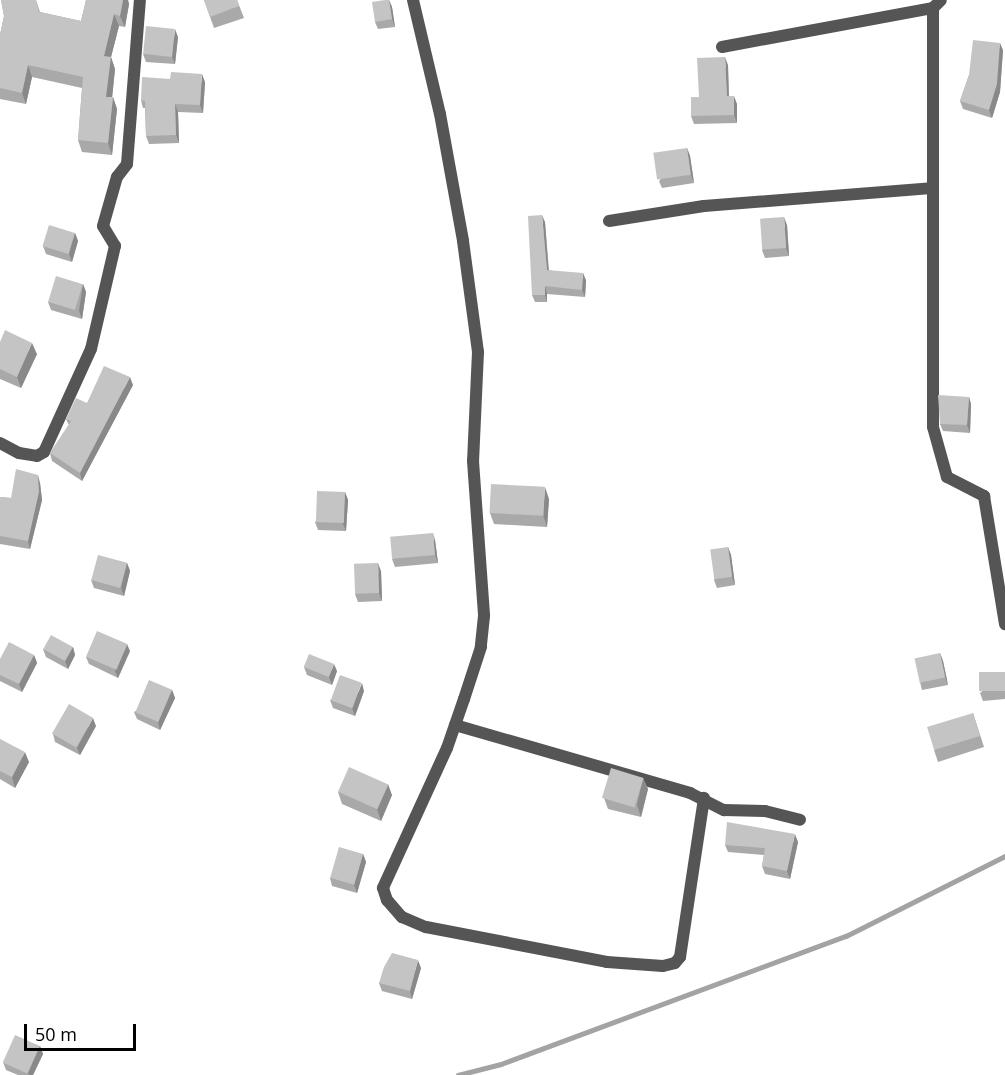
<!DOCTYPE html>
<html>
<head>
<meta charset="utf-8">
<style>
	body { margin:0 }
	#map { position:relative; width:1005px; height:1075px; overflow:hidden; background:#fff; font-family:"Open Sans",sans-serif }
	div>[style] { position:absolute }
	.stream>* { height:4.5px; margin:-2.25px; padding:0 2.25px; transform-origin:2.25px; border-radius:2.25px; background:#a3a3a3 }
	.minor>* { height:12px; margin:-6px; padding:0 6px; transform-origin:6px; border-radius:6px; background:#555 }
	.wall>* { inset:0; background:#a9a9a9 }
	.shaded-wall>* { inset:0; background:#898989 }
	.building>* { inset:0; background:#c4c4c4; transform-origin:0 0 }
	span { translate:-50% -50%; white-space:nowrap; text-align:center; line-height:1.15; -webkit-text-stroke:6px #fff; paint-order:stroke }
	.scale { position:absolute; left:24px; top:1024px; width:112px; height:27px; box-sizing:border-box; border:3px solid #000; border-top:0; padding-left:8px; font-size:18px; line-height:21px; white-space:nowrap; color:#000; -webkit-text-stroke:4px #fff; paint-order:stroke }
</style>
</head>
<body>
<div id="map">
	<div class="stream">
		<i style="left:458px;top:1075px;width:44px;rotate:-14.3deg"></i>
		<i style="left:501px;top:1064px;width:368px;rotate:-20.4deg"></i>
		<i style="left:846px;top:936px;width:178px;rotate:-26.7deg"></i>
	</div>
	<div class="minor">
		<i style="left:413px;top:0;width:117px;rotate:76.7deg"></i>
		<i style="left:440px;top:114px;width:129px;rotate:79.7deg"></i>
		<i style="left:463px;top:241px;width:112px;rotate:82.3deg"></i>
		<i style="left:478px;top:352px;width:109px;rotate:92.6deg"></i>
		<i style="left:473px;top:461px;width:155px;rotate:85.9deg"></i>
		<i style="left:484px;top:616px;width:31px;rotate:96deg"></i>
		<i style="left:481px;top:647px;width:55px;rotate:108.1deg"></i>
		<i style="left:464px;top:699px;width:52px;rotate:109.1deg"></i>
		<i style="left:447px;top:748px;width:154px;rotate:114.6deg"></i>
		<i style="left:383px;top:888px;width:13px;rotate:72deg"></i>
		<i style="left:387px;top:900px;width:23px;rotate:49deg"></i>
		<i style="left:402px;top:917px;width:26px;rotate:23deg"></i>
		<i style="left:426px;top:927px;width:184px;rotate:10.9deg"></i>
		<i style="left:607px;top:962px;width:56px;rotate:4.1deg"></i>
		<i style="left:663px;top:966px;width:12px;rotate:-14deg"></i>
		<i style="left:675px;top:963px;width:8px;rotate:-50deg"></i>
		<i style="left:680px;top:957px;width:161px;rotate:-81.4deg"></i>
		<i style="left:933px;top:8px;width:419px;rotate:90deg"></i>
		<i style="left:933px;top:427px;width:52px;rotate:74.4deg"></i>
		<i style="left:947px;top:477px;width:42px;rotate:27.2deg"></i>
		<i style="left:984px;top:496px;width:130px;rotate:80.7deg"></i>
		<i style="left:722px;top:47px;width:215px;rotate:-10.5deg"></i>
		<i style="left:933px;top:8px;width:11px;rotate:-45deg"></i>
		<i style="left:609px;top:221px;width:96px;rotate:-9deg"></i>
		<i style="left:704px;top:206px;width:228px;rotate:-4.5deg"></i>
		<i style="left:0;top:443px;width:21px;rotate:28deg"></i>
		<i style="left:19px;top:453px;width:18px;rotate:9deg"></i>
		<i style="left:37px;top:456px;width:8px;rotate:-30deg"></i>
		<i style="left:44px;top:452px;width:113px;rotate:-65.5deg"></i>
		<i style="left:91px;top:349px;width:106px;rotate:-76.9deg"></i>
		<i style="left:115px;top:246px;width:23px;rotate:-121deg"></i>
		<i style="left:103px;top:226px;width:51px;rotate:-74.1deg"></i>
		<i style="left:117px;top:177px;width:16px;rotate:-52deg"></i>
		<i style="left:127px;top:164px;width:165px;rotate:-85.5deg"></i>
		<i style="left:455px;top:725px;width:245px;rotate:16.1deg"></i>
		<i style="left:690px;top:793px;width:38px;rotate:27deg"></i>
		<i style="left:724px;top:810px;width:41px;rotate:1.4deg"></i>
		<i style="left:765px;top:811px;width:36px;rotate:14deg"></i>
	</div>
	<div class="wall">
		<i style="clip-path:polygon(1px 0,36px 0,40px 12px,81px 21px,86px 0,128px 0,129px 4px,125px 27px,119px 26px,111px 57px,115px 69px,112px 97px,113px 97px,117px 109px,112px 155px,82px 152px,78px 140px,82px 88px,32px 77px,26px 104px,0 99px,0 35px,4px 16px)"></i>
		<i style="clip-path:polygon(204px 0,237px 0,244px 18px,214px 28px)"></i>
		<i style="clip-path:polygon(389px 0,392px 7px,395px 27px,378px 29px,375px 22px)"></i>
		<i style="clip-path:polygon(178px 37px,175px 64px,146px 62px,143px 54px)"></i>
		<i style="clip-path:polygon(1003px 50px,1000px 92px,992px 118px,963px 109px,960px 101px,969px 75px)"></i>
		<i style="clip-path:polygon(728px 65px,729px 96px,737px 104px,737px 123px,694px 124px,691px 116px,699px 97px)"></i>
		<i style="clip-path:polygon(205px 82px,203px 113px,178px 112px,179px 143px,149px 144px,146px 136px,145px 108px,143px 108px,141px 100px)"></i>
		<i style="clip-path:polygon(687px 148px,690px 156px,694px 183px,662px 188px,659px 181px)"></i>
		<i style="clip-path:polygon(545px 222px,549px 270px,586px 280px,585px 297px,547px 294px,547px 302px,535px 302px,532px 295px)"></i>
		<i style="clip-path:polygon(787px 225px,789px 256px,765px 258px,762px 250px)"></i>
		<i style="clip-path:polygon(75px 233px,78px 241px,72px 262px,46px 254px,43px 246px)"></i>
		<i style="clip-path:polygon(83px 284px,86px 292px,82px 319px,51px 310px,48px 302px)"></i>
		<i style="clip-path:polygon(0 342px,37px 354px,21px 388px,0 379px)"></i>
		<i style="clip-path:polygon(133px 385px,82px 481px,52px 461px,50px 453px,69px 425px,66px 419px,87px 403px)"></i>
		<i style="clip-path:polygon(969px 397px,971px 404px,970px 433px,943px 431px,940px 424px)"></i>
		<i style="clip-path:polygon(40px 483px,42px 500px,30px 549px,0 544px,0 497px,11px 498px)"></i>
		<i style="clip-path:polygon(345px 492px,348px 500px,346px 531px,318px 530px,315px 522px)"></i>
		<i style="clip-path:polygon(549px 499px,547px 527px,494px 524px,490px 513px)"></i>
		<i style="clip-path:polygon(435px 540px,438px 563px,395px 567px,392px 559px)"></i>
		<i style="clip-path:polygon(728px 547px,731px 555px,735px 585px,717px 588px,714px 580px)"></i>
		<i style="clip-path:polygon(127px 563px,130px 571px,124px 596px,94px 588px,91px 580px)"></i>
		<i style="clip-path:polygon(381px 571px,382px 601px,358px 602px,355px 594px)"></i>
		<i style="clip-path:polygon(73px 647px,75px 655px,68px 669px,46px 657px,43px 649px)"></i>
		<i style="clip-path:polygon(130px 651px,118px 678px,89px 664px,86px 657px)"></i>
		<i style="clip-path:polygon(940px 653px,943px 661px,948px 685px,922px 690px,920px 682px)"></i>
		<i style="clip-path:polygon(34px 655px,37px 663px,22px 692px,0 681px,0 659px)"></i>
		<i style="clip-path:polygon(304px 667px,337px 671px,332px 685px,307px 675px)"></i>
		<i style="clip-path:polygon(1005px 672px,1005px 699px,983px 701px,980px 693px)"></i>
		<i style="clip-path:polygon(172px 690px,175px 698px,160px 730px,137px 719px,134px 712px)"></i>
		<i style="clip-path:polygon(364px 691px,355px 716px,333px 708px,330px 700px)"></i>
		<i style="clip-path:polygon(973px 713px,984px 747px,938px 762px,934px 750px)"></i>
		<i style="clip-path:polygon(96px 726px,80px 755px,55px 742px,53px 734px)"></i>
		<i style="clip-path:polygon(0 739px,29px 762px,15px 788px,0 779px)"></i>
		<i style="clip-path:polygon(643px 778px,648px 789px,641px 817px,608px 809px,604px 798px)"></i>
		<i style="clip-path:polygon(338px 792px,392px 795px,381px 821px,342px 804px)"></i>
		<i style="clip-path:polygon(798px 842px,790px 879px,765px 874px,762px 866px,764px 855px,728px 852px,725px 845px)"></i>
		<i style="clip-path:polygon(363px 854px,366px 862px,357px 893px,332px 886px,330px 878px)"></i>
		<i style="clip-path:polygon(421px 968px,412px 999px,382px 991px,379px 983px)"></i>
		<i style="clip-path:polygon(40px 1046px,43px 1054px,33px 1075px,18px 1075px,6px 1070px,3px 1062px)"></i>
	</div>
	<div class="shaded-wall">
		<i style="clip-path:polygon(123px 0,128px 0,129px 4px,125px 27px,120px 16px)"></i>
		<i style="clip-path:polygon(389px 0,392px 7px,395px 27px,392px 19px)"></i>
		<i style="clip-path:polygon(114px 14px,119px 26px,111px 57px,115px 69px,111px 109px,106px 97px,104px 56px)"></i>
		<i style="clip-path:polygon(175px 29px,178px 37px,175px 64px,172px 57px)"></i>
		<i style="clip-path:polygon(1000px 43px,1003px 50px,1000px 92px,992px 118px,989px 110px)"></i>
		<i style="clip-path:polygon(725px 57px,728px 65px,729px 104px,727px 96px)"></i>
		<i style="clip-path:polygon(28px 65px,32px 77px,26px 104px,22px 93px)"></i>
		<i style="clip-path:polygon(202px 74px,205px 82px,203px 113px,200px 105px)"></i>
		<i style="clip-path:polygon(734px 96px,737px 104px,737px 123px,734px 115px)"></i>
		<i style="clip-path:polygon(113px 97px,117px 109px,112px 155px,108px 143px)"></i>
		<i style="clip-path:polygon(175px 104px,178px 112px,179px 143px,176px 135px)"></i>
		<i style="clip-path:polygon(687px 148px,690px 156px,694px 183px,691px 175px)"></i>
		<i style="clip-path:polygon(542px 215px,545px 222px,549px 277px,547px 270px)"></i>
		<i style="clip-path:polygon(784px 217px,787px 225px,789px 256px,786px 248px)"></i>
		<i style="clip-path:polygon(75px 233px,78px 241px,72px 262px,69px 254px)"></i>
		<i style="clip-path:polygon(583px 273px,586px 280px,585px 297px,582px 290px)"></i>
		<i style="clip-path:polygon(83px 284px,86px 292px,82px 319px,79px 311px)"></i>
		<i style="clip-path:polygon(545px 286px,547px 294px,547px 302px,545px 295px)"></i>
		<i style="clip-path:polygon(32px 343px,37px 354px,21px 388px,17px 377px)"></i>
		<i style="clip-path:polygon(130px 377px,133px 385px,82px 481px,80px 473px)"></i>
		<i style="clip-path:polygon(969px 397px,971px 404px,970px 433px,967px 425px)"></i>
		<i style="clip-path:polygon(38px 475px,40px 483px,42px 500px,30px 549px,28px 541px)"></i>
		<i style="clip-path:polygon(545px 487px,549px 499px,547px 527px,543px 515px)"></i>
		<i style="clip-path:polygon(345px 492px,348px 500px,346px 531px,343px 524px)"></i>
		<i style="clip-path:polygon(433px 533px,435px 540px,438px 563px,435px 555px)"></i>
		<i style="clip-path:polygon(728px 547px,731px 555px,735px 585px,732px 577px)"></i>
		<i style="clip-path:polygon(127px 563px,130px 571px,124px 596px,121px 588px)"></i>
		<i style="clip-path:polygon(378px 563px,381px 571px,382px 601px,379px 593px)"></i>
		<i style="clip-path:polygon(127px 644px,130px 651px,118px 678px,115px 671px)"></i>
		<i style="clip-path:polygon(73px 647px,75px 655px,68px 669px,65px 661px)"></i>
		<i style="clip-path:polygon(940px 653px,943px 661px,948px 685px,945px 677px)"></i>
		<i style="clip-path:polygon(34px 655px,37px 663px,22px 692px,19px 684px)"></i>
		<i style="clip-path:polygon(334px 664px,337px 671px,332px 685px,329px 677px)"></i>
		<i style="clip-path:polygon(362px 683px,364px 691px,355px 716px,352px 708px)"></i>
		<i style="clip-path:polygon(172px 690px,175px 698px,160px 730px,158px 722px)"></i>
		<i style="clip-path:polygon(93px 718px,96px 726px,80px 755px,77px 748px)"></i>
		<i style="clip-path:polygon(25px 752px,29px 762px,15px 788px,12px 777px)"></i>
		<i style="clip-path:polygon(643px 778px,648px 789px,641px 817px,637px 805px)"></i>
		<i style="clip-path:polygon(388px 784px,392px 795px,381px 821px,377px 809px)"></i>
		<i style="clip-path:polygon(795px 834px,798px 842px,790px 879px,787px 871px)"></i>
		<i style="clip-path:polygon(363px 854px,366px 862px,357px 893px,354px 885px)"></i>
		<i style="clip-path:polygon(418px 960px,421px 968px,412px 999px,410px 991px)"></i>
		<i style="clip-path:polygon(40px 1046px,43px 1054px,33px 1075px,29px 1075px,28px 1073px)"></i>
	</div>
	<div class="building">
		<i style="clip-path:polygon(1px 0,36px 0,39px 12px,81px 21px,86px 0,123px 0,120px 16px,114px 14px,104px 56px,111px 57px,106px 97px,113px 97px,108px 143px,78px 140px,83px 77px,28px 65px,22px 93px,0 88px,0 35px,4px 16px)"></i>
		<i style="clip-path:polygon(204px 0,237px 0,239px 6px,210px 17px)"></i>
		<i style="clip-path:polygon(385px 0,389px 0,392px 19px,375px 22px,372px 2px)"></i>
		<i style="left:146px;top:26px;width:29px;height:28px;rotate:6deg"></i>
		<i style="clip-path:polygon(973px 40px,1000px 43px,997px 84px,989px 110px,960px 101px,969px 75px)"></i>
		<i style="clip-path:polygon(725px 57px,727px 96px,734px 96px,734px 115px,691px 116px,691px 97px,699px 97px,697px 58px)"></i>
		<i style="clip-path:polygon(171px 72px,202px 74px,200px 105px,175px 104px,176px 135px,146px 136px,145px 101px,141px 100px,142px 77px,170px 79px)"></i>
		<i style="left:687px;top:148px;width:27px;height:34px;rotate:82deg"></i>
		<i style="clip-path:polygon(542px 215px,547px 270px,583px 273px,582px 290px,545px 286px,545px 295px,532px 295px,528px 216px)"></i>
		<i style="left:784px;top:217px;width:31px;height:24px;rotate:86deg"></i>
		<i style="left:49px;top:225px;width:27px;height:22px;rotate:17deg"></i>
		<i style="left:56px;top:276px;width:28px;height:27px;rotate:17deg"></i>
		<i style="clip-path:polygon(5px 330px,32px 343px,17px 377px,0 369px,0 342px)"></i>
		<i style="clip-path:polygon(104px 366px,130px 377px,80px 473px,50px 453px,71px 421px,66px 419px,76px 398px,87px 403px)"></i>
		<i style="clip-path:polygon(938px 395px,969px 397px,967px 425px,940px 424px)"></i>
		<i style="clip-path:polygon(16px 469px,38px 475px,39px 492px,28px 541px,0 536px,0 497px,11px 498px)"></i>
		<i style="left:491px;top:484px;width:54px;height:29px;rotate:3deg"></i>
		<i style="left:317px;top:491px;width:28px;height:31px;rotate:2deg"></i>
		<i style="left:433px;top:533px;width:22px;height:43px;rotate:85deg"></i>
		<i style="left:728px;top:547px;width:30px;height:18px;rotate:82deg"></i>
		<i style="left:98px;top:555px;width:30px;height:26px;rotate:15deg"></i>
		<i style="left:378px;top:563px;width:30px;height:24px;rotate:88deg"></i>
		<i style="left:97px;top:631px;width:33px;height:28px;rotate:23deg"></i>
		<i style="left:51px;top:635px;width:25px;height:16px;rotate:29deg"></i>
		<i style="clip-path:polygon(9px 642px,34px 655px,19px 684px,0 675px,0 659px)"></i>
		<i style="left:940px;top:653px;width:25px;height:26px;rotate:78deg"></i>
		<i style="left:309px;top:654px;width:27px;height:14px;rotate:22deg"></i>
		<i style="left:1005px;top:672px;width:19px;height:26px;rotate:90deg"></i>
		<i style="left:340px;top:675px;width:23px;height:27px;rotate:20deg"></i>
		<i style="left:149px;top:680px;width:25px;height:35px;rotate:23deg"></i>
		<i style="left:69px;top:704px;width:28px;height:34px;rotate:30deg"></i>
		<i style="left:973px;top:713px;width:24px;height:48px;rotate:73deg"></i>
		<i style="clip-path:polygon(0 739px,25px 752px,12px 777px,0 771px)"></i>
		<i style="left:349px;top:767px;width:43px;height:27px;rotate:24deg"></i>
		<i style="left:611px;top:768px;width:34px;height:31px;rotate:17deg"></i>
		<i style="clip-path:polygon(727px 822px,795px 834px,787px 871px,762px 866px,765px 848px,725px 845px)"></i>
		<i style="left:339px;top:847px;width:25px;height:32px;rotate:16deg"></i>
		<i style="clip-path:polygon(392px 953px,418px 960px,410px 991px,379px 983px,384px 967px)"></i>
		<i style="left:15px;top:1035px;width:27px;height:30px;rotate:24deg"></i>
	</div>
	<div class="scale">50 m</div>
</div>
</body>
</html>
